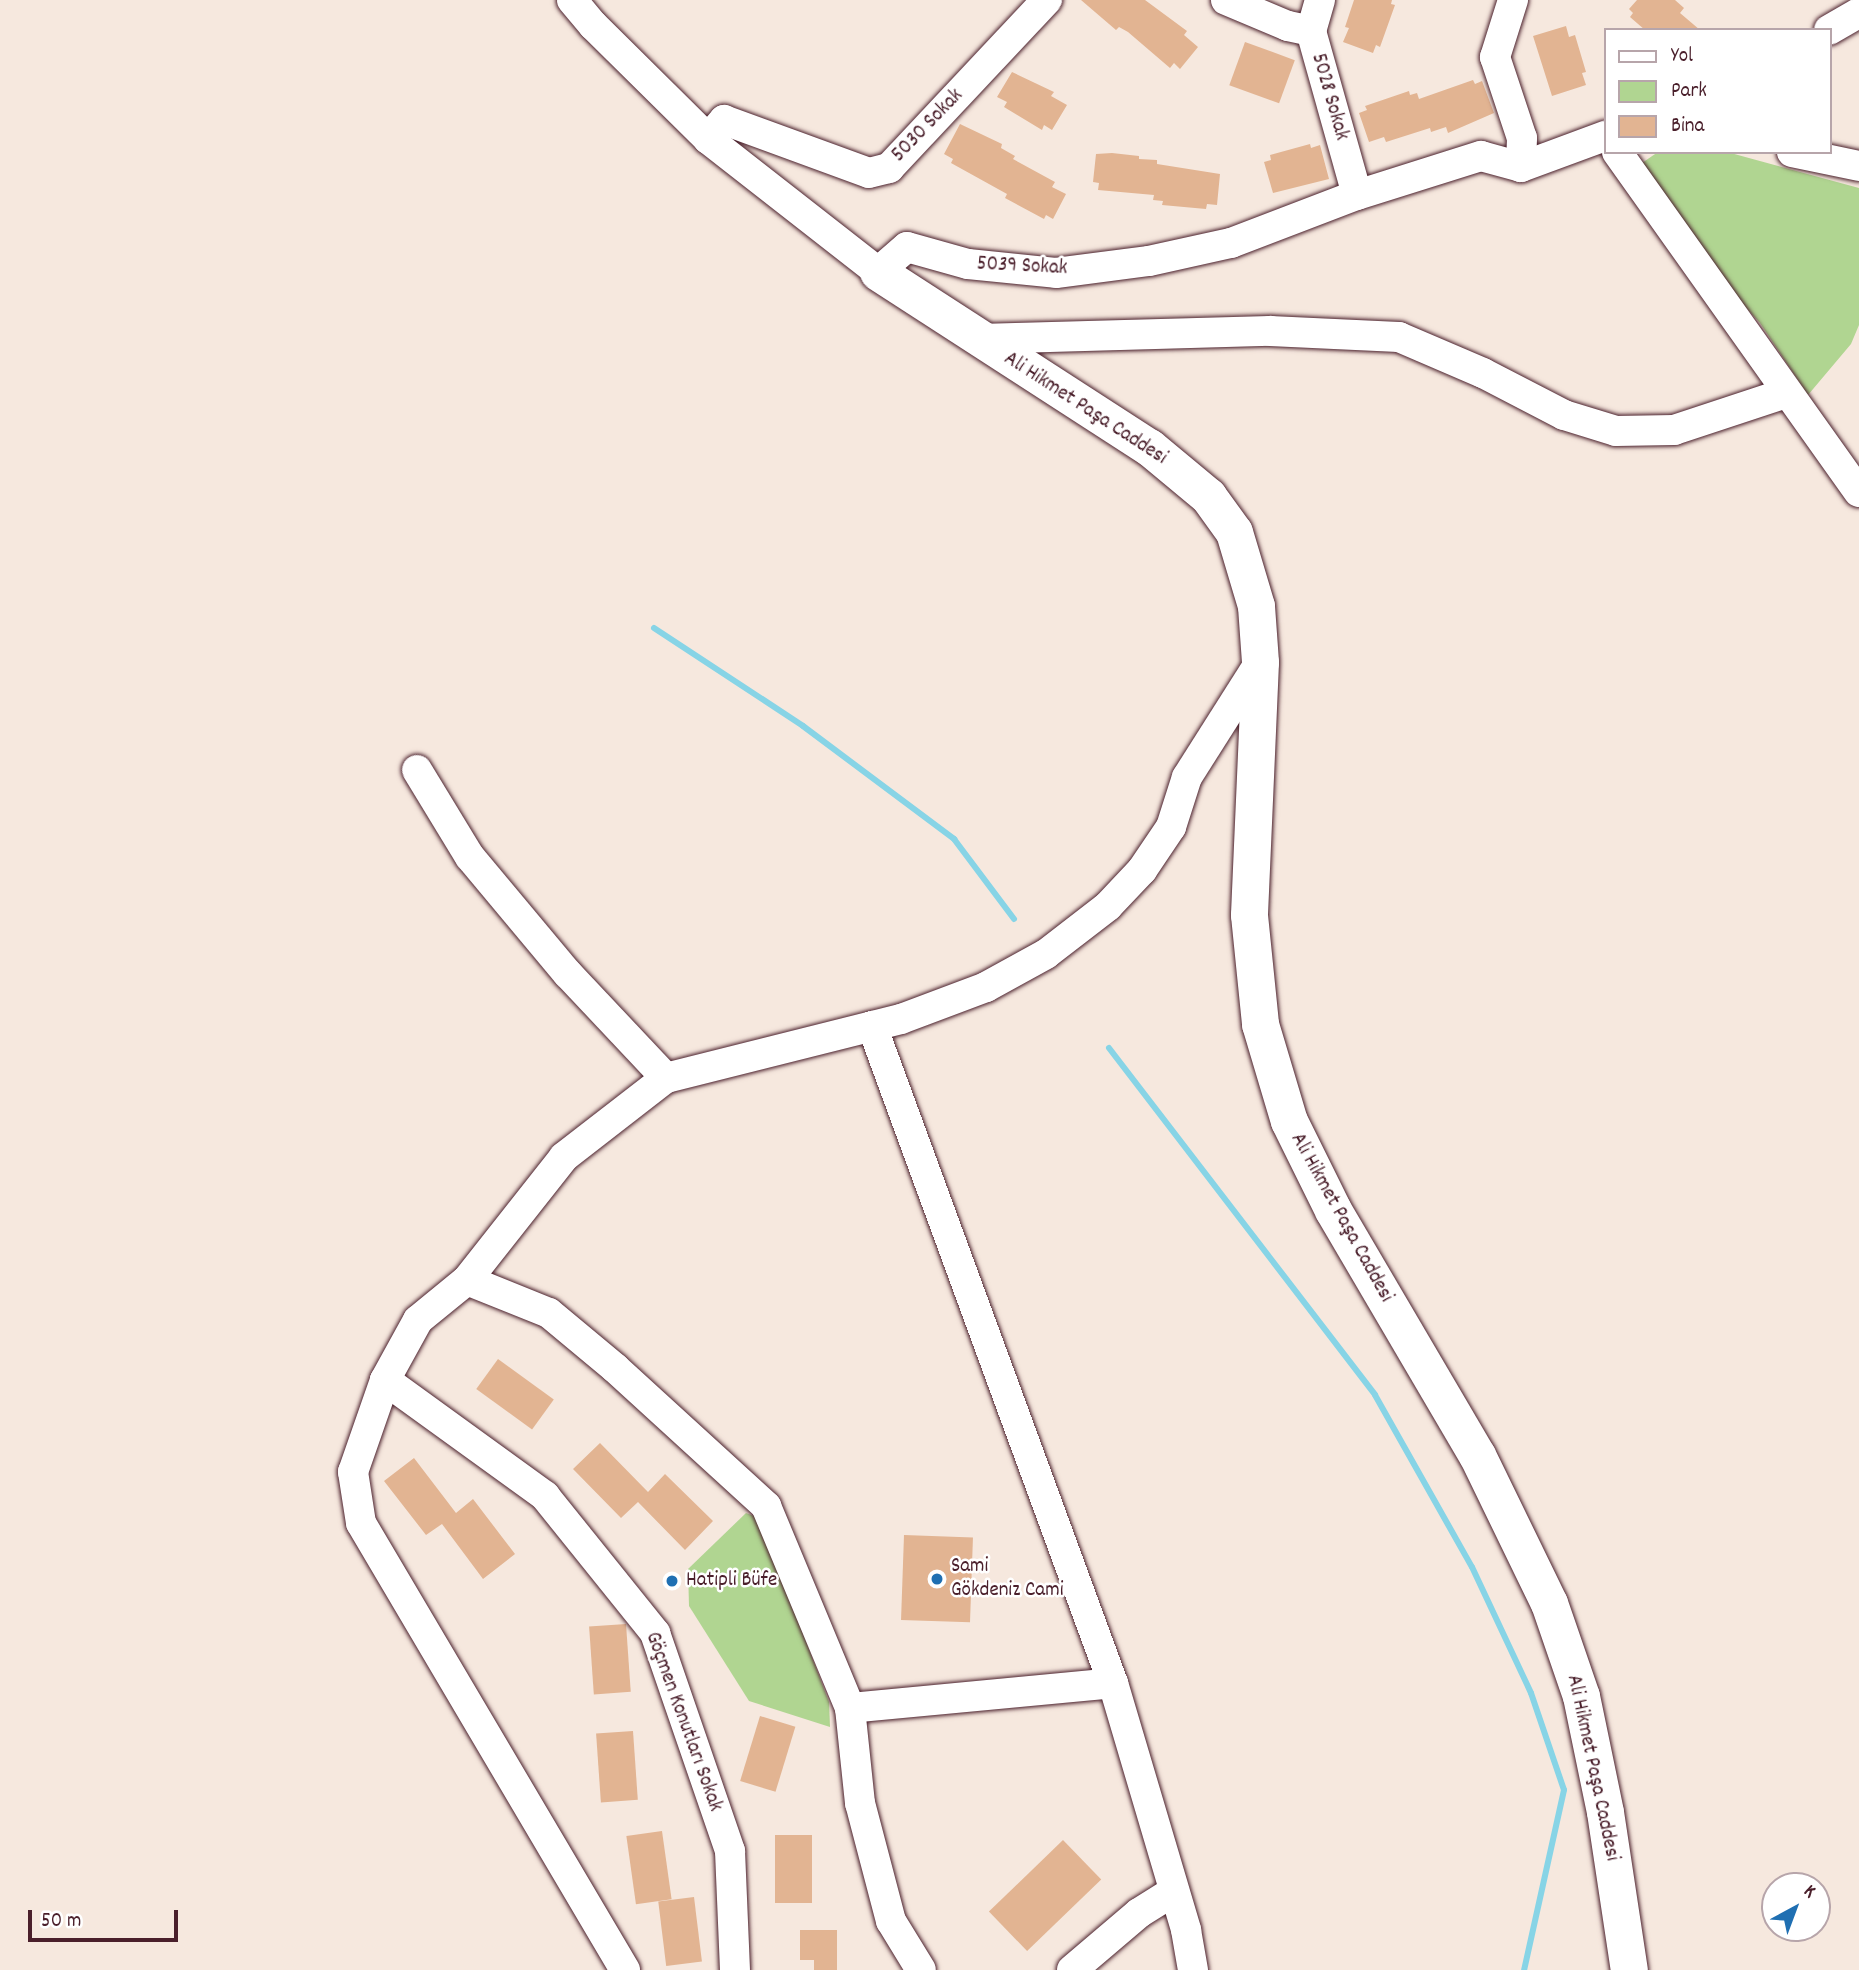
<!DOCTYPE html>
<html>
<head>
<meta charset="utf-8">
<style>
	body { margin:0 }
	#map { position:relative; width:1859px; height:1970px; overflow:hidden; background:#f6e8de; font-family:Dekko,sans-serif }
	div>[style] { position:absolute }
	.green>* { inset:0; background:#b0d591 }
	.stream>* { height:6px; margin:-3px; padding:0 3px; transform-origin:3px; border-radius:3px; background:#87d4e6 }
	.building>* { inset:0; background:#e2b492; transform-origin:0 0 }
	.roads { filter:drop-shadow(0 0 2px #4a1f2b) drop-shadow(0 0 2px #4a1f2b) }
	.minor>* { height:30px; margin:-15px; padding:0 15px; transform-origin:15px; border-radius:15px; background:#fff }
	.major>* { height:37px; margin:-18.5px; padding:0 18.5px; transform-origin:18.5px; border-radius:18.5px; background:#fff }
	.dots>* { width:19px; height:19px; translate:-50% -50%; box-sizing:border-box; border:4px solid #fff; border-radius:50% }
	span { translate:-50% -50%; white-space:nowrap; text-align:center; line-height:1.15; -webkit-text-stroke:5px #fff; paint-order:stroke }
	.street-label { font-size:21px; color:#4a1f2b }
	.poi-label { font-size:21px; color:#4a1f2b }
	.left { translate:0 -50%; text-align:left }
	.legend { position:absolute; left:1604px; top:28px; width:228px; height:126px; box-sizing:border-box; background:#fff; border:2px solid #b7a5aa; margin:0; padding:9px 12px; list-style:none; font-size:21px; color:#4a1f2b }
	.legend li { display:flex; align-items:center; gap:14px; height:35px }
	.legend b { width:35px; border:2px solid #b7a5aa }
	.north { position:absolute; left:1761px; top:1872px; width:70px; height:70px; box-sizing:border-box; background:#fff; border:2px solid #b7a5aa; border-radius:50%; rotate:41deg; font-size:19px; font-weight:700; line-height:28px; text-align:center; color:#4a1f2b }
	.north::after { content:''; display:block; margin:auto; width:24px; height:32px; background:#1f6fb2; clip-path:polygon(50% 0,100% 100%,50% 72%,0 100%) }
	.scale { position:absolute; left:28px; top:1910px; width:150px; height:32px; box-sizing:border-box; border:4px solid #4a1f2b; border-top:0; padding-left:9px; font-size:21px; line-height:24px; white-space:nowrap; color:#4a1f2b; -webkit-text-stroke:5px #fff; paint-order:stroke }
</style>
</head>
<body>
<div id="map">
	<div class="green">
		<i style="clip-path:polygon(1658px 152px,1727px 152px,1859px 188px,1859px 325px,1851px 344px,1808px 395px,1760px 323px,1670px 224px,1642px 163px)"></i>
		<i style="clip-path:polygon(746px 1513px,759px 1518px,829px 1702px,830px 1727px,749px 1701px,689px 1606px,688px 1569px)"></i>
	</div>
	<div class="stream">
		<i style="left:654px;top:628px;width:178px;rotate:33.3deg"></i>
		<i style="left:803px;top:726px;width:189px;rotate:36.8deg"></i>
		<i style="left:954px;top:839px;width:100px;rotate:53.1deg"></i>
		<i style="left:1109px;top:1048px;width:437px;rotate:52.5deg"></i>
		<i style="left:1375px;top:1395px;width:197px;rotate:60.6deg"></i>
		<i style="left:1472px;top:1567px;width:139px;rotate:64.9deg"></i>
		<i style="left:1531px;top:1693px;width:102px;rotate:71.2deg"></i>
		<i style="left:1564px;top:1790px;width:184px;rotate:102.5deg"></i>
	</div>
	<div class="building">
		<i style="clip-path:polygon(1081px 0,1145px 0,1187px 31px,1184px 35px,1198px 47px,1180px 69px,1174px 63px,1170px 68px,1128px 32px,1119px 27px,1116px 30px)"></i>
		<i style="clip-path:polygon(1354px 0,1392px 0,1391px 4px,1395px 5px,1380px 47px,1376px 45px,1373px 53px,1343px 42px,1349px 28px,1345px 27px)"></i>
		<i style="clip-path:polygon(1637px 0,1675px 0,1684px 8px,1680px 13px,1700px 30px,1645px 30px,1630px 17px,1633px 13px,1629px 9px)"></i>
		<i style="clip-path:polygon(1566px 26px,1569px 37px,1575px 35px,1586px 72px,1582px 73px,1586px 85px,1552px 96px,1533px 36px)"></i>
		<i style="left:1245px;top:42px;width:53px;height:46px;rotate:20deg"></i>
		<i style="clip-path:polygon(1012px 72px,1054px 92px,1051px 96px,1067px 105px,1052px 130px,1044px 125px,1042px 130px,1004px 107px,1007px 102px,997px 97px)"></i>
		<i style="clip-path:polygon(1473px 80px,1475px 84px,1482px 81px,1494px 113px,1448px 133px,1446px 127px,1431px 132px,1430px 128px,1386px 142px,1384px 137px,1369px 142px,1359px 113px,1367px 110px,1365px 106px,1409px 91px,1410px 95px,1417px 93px,1419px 99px)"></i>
		<i style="clip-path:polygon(960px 124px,1002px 144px,1001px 148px,1015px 156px,1013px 159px,1055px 182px,1052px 187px,1066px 194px,1053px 219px,1046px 215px,1044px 219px,1005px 198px,1007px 194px,951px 163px,953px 159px,944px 154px)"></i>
		<i style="clip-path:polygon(1310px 144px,1311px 148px,1320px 145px,1329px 179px,1273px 193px,1264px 162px,1271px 160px,1270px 155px)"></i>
		<i style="clip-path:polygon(1112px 153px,1139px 156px,1139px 159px,1157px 160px,1157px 164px,1220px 174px,1217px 205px,1207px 204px,1206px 209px,1162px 205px,1163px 201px,1153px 200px,1154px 195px,1098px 190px,1099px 183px,1093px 182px,1096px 154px)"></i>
		<i style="left:498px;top:1359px;width:69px;height:37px;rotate:36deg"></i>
		<i style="clip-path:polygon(600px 1443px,648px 1492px,665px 1474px,713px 1521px,685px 1550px,638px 1502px,621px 1518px,573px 1469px)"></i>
		<i style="clip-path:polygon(414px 1458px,456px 1513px,473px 1499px,515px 1554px,483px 1579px,442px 1524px,426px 1535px,384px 1481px)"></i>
		<i style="left:904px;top:1535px;width:69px;height:85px;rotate:2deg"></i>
		<i style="left:626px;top:1624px;width:68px;height:37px;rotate:86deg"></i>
		<i style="left:760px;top:1716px;width:37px;height:68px;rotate:17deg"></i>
		<i style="left:633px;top:1731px;width:69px;height:37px;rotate:86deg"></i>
		<i style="left:662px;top:1831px;width:69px;height:36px;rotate:82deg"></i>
		<i style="left:775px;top:1835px;width:37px;height:68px"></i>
		<i style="left:1063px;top:1840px;width:55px;height:103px;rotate:46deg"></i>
		<i style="left:694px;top:1897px;width:65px;height:36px;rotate:83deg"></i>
		<i style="clip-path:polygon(800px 1930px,837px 1930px,837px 1970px,814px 1970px,814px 1960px,800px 1960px)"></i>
	</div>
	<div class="roads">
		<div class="minor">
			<i style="left:572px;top:0;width:33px;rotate:50deg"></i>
			<i style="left:593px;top:25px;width:162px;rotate:44.7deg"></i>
			<i style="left:708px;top:139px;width:216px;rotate:38deg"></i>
			<i style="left:878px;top:272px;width:38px;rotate:-41deg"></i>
			<i style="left:907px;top:247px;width:63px;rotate:15.6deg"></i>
			<i style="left:968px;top:264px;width:88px;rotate:5.8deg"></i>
			<i style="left:1056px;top:273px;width:94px;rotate:-7.4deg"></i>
			<i style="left:1149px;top:261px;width:84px;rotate:-12.4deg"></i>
			<i style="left:1231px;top:243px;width:135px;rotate:-20.9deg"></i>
			<i style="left:1357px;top:195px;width:130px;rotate:-17.5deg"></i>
			<i style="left:1481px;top:156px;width:41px;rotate:15.4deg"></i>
			<i style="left:1521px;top:167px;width:90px;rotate:-20.3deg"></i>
			<i style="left:1226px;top:0;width:67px;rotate:22.8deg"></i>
			<i style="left:1288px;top:26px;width:24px;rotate:12deg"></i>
			<i style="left:1320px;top:0;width:32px;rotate:106deg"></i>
			<i style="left:1311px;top:31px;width:170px;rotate:74.3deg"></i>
			<i style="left:1513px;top:0;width:60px;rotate:107.5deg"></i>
			<i style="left:1495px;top:57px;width:85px;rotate:71.6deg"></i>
			<i style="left:1522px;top:138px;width:29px;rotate:92deg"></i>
			<i style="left:1829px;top:30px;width:34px;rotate:-30deg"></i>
			<i style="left:708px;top:139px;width:25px;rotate:-50deg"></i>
			<i style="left:724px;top:120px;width:154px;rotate:20.1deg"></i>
			<i style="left:869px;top:173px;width:21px;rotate:-14deg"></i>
			<i style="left:889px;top:168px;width:231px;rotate:-46.8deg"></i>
			<i style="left:1617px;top:152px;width:417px;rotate:54.6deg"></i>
			<i style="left:1792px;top:152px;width:68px;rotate:11.8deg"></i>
			<i style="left:979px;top:339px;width:291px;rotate:-1.6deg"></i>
			<i style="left:1270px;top:331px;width:129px;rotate:2.7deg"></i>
			<i style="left:1399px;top:337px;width:91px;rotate:23.2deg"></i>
			<i style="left:1483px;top:373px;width:91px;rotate:27.4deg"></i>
			<i style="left:1564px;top:415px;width:54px;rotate:17.1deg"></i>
			<i style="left:1616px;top:431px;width:58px;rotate:-1deg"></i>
			<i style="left:1674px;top:430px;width:118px;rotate:-18.3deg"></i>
			<i style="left:417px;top:770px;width:102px;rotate:58.7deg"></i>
			<i style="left:470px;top:857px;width:153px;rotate:50.1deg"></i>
			<i style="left:568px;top:974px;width:143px;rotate:46.7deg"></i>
			<i style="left:872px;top:1026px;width:700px;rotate:69.86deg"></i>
			<i style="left:1113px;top:1683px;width:258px;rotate:73.5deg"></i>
			<i style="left:1186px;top:1930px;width:41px;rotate:80.1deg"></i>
			<i style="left:467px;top:1280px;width:88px;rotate:21.9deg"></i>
			<i style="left:549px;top:1313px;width:86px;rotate:39.8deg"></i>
			<i style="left:615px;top:1368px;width:205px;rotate:42.4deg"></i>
			<i style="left:766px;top:1506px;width:219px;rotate:67.4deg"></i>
			<i style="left:850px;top:1708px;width:96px;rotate:84deg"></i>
			<i style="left:860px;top:1803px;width:122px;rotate:75.3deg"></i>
			<i style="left:891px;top:1921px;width:57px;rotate:58.5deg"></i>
			<i style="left:385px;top:1380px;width:198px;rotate:35.9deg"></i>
			<i style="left:545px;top:1496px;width:176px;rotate:51.2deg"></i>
			<i style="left:655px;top:1633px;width:231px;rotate:71deg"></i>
			<i style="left:730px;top:1851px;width:119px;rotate:87.6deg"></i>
			<i style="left:850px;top:1708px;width:264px;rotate:-5.4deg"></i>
			<i style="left:625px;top:1970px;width:519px;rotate:-120.57deg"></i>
			<i style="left:361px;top:1523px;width:52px;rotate:-98.9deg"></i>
			<i style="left:353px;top:1472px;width:97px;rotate:-70.8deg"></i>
			<i style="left:385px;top:1380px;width:68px;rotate:-61.2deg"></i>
			<i style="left:418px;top:1320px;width:63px;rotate:-39.2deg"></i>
			<i style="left:467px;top:1280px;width:157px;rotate:-51.7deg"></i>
			<i style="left:564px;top:1157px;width:129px;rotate:-37.8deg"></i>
			<i style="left:666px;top:1078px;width:242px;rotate:-14.1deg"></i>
			<i style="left:901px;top:1019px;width:91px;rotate:-20.6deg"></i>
			<i style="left:986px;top:987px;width:68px;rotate:-28.8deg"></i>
			<i style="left:1046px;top:954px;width:78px;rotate:-37.7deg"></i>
			<i style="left:1108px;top:906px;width:50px;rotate:-46.6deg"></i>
			<i style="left:1142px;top:870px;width:52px;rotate:-56deg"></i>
			<i style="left:1171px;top:827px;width:52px;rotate:-72.3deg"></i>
			<i style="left:1187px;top:777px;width:136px;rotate:-57.6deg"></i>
			<i style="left:1072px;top:1970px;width:88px;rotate:-40.4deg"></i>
			<i style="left:1139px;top:1913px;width:40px;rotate:-32deg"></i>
		</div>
		<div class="major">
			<i style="left:878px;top:272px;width:323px;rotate:32.9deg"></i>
			<i style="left:1149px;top:447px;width:77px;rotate:39.7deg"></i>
			<i style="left:1208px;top:496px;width:44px;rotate:54.2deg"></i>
			<i style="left:1234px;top:532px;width:77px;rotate:73.4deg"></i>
			<i style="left:1256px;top:606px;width:56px;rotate:85.9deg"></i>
			<i style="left:1260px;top:662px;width:253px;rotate:92.5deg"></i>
			<i style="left:1249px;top:915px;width:110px;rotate:84.2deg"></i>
			<i style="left:1260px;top:1024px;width:101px;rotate:73.4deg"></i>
			<i style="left:1289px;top:1121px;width:99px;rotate:63.7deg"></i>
			<i style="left:1333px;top:1210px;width:284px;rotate:59.6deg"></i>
			<i style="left:1477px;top:1455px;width:165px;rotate:64.1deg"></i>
			<i style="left:1549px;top:1603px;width:98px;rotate:71deg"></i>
			<i style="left:1581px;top:1696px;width:118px;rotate:78.3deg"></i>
			<i style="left:1605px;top:1812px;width:160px;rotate:81.4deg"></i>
		</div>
	</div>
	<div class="dots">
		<i style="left:937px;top:1579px;background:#1f6fb2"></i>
		<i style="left:672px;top:1581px;background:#1f6fb2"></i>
	</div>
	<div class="street-label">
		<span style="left:1329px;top:97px;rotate:74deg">5028 Sokak</span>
		<span style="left:928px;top:126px;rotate:-46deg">5030 Sokak</span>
		<span style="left:1022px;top:267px;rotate:3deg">5039 Sokak</span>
		<span style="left:1085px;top:409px;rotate:33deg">Ali Hikmet Paşa Caddesi</span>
		<span style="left:1341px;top:1218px;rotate:61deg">Ali Hikmet Paşa Caddesi</span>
		<span style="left:683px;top:1722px;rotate:70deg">Göçmen Konutları Sokak</span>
		<span style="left:1592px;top:1768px;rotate:78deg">Ali Hikmet Paşa Caddesi</span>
	</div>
	<div class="poi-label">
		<span class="left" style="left:951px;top:1579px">Sami<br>Gökdeniz Cami</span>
		<span class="left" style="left:686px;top:1581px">Hatipli Büfe</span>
	</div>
	<ul class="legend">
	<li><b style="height:9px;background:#fff"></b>Yol</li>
	<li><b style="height:19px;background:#b0d591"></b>Park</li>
	<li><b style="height:19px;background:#e2b492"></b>Bina</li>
	</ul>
	<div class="north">K</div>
	<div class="scale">50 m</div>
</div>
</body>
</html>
